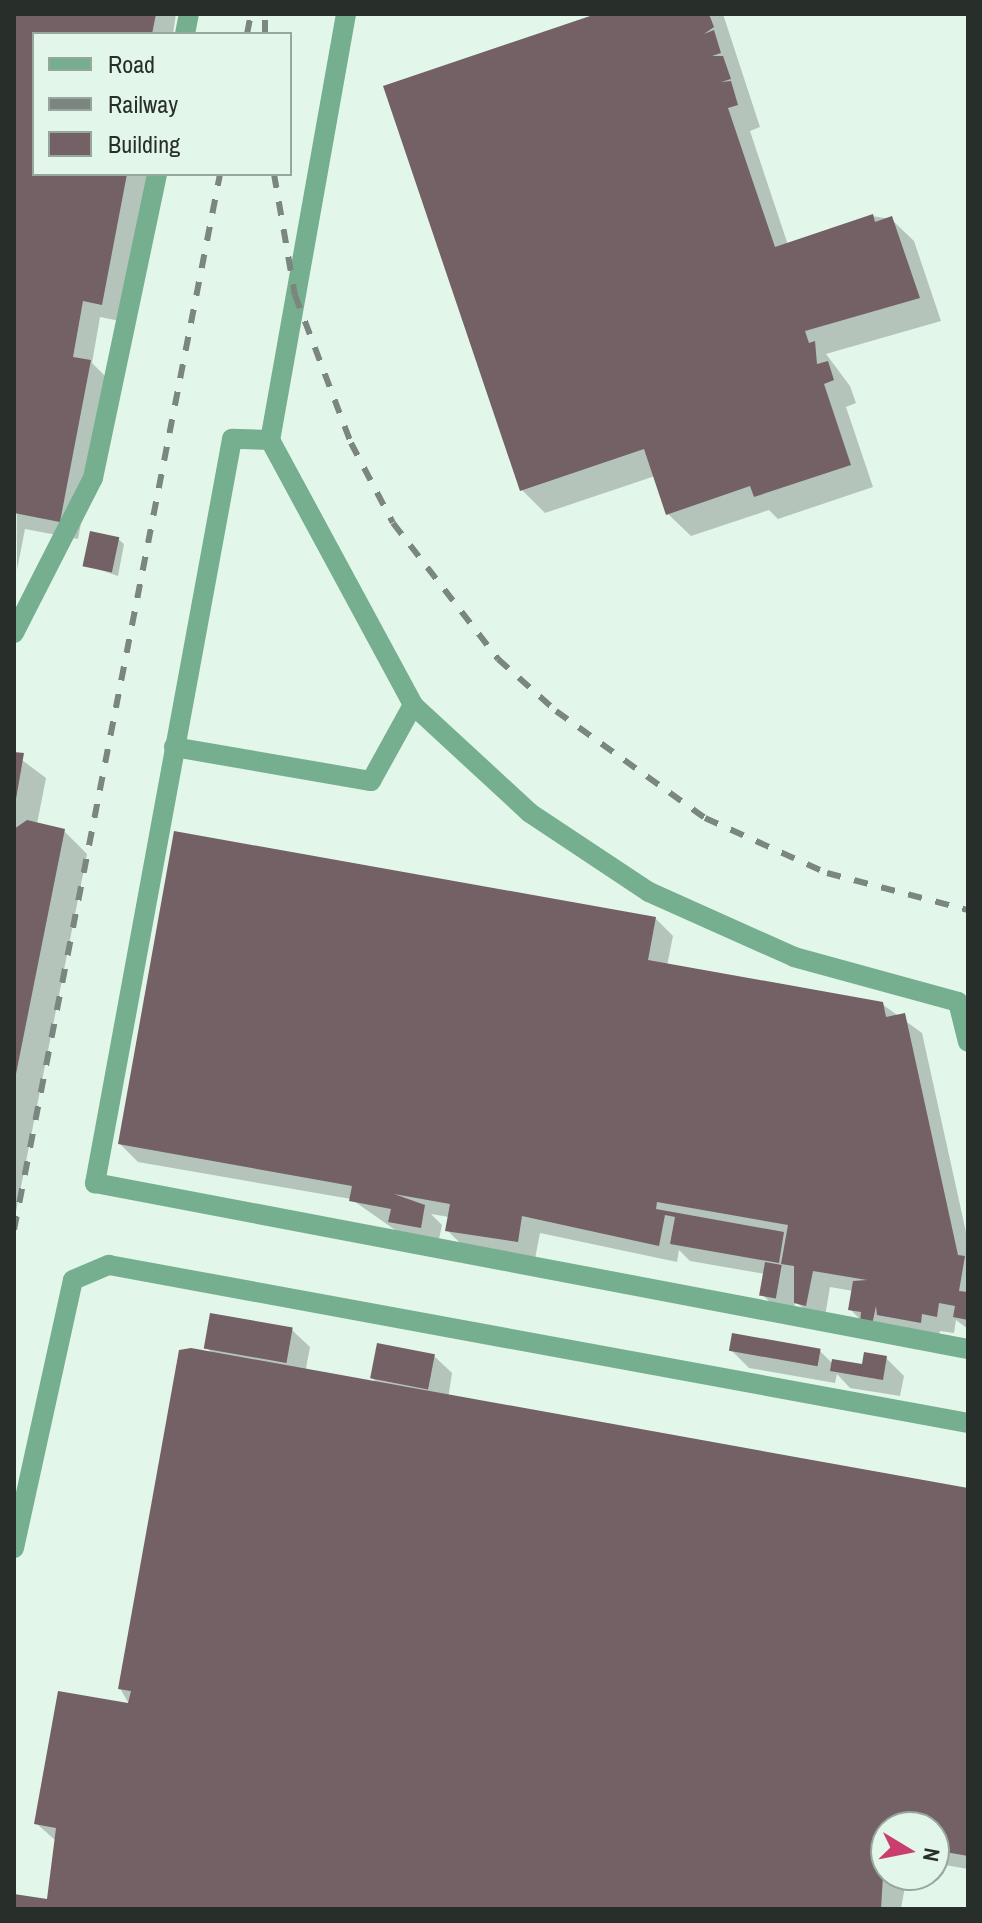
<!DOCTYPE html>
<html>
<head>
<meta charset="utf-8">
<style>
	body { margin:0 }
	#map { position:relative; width:982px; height:1923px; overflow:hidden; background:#e3f6ea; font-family:"Archivo Narrow",sans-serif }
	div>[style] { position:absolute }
	.shadow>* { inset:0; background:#0003 }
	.building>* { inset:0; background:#736165; transform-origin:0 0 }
	.minor>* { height:20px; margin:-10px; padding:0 10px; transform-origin:10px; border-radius:10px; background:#75af8f }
	.rail>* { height:6px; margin-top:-3px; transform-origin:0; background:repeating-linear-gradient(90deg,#7a867f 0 14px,transparent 0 28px) }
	span { translate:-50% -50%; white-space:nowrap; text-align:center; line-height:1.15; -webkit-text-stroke:8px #e3f6ea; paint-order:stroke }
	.frame { position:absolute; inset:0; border:16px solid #282f2b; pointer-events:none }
	.legend { position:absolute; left:32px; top:32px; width:260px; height:144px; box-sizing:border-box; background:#e3f6ea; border:2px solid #98a69e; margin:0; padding:10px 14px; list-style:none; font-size:24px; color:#282f2b }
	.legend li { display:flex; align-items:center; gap:16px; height:40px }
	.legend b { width:40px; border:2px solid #98a69e }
	.north { position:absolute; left:870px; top:1811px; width:80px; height:80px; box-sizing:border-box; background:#e3f6ea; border:2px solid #98a69e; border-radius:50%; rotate:100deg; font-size:22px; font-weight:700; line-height:32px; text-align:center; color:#282f2b }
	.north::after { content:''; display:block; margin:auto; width:28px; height:36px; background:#ca3d6e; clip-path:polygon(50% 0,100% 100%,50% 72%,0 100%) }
</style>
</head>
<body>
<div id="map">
	<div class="shadow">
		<i style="clip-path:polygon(14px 14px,176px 14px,173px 34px,34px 34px,34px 174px,147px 174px,120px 321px,100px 317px,92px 363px,108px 379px,78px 539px,25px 529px,17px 570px)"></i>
		<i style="clip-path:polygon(603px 14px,723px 14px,760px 127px,750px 131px,788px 245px,872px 216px,891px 219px,914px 241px,941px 321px,826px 354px,850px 386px,856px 403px,846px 407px,873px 487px,778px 519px,769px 510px,691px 536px,668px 514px,655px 476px,545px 513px,522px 490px)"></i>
		<i style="clip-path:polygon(118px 539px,124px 544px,118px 576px,86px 565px)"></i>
		<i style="clip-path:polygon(14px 754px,46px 778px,37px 824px,64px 831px,87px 854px,14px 1222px)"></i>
		<i style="clip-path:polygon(655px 918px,673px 936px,667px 966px,882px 1004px,922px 1033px,968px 1241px,968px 1329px,956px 1320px,954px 1333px,940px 1331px,938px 1339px,880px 1340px,850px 1309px,853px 1291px,830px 1287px,824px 1322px,795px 1302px,793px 1315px,779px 1312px,762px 1294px,765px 1274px,690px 1261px,679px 1250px,677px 1262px,540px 1233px,535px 1259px,465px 1248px,447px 1230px,449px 1217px,431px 1214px,442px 1225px,438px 1244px,408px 1239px,351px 1199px,138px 1162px,120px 1144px)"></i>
		<i style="clip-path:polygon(292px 1330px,310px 1347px,305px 1374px,382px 1388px,372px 1378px,434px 1356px,452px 1373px,448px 1399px,968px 1492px,968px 1869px,934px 1863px,934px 1827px,886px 1827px,886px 1875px,907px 1875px,901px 1909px,14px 1909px,14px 1896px,48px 1902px,56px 1841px,36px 1823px,130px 1706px,120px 1688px,218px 1359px,206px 1347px)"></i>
		<i style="clip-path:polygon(731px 1350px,820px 1351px,833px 1364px,863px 1367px,886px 1358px,904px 1376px,900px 1396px,850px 1388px,837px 1374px,835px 1383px,749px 1368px)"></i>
	</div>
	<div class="building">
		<i style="clip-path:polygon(14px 14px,156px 14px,152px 34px,34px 34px,34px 174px,127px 174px,102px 305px,83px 301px,73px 357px,91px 360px,60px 522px,14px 513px)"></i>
		<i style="clip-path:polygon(596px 14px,709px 14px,714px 27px,704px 34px,714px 30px,721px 53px,712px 56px,723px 56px,731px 79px,721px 82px,731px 81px,738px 105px,728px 108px,775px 247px,873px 214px,875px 222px,892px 216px,920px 298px,805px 331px,809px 343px,815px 341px,817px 364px,828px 361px,834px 380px,824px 384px,851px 465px,754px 497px,750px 486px,666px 515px,644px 449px,520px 491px,383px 86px)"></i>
		<i style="left:90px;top:531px;width:30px;height:36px;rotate:12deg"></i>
		<i style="clip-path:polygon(14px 752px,24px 753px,16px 799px,14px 799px)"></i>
		<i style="clip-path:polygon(27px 820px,65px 829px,15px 1079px,14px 829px)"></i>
		<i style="clip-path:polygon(174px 831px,656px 917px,648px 960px,883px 1002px,886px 1017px,905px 1013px,958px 1255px,965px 1256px,959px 1291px,968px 1292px,968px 1320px,953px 1317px,955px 1306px,939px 1303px,937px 1317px,922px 1314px,921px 1323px,877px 1315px,876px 1306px,872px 1325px,860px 1322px,861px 1312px,848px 1310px,853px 1281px,867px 1280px,813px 1271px,806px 1306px,794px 1303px,794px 1266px,781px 1264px,788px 1225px,657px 1202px,656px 1209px,784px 1232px,779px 1263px,670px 1244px,675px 1217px,665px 1215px,659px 1246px,522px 1216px,518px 1242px,445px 1231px,450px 1204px,394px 1194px,425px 1205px,421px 1228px,388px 1222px,391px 1209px,349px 1201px,352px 1186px,118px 1144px)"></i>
		<i style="left:765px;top:1262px;width:17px;height:34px;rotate:10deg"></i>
		<i style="left:210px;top:1313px;width:84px;height:36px;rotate:10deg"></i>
		<i style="left:732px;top:1333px;width:90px;height:18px;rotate:10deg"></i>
		<i style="left:377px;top:1343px;width:59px;height:36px;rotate:11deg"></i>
		<i style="clip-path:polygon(191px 1348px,968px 1488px,968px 1856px,934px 1850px,934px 1827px,886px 1827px,881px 1909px,14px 1909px,14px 1894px,47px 1899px,56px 1828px,34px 1824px,58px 1691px,128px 1703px,131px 1691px,118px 1689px,179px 1350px)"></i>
		<i style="clip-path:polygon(864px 1352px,887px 1356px,883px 1380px,830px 1371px,832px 1359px,862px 1364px)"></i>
	</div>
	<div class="minor">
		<i style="left:346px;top:14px;width:433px;rotate:100.1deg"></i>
		<i style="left:270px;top:440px;width:301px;rotate:61.6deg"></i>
		<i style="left:413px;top:705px;width:159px;rotate:42.7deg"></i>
		<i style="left:530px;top:813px;width:143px;rotate:33.6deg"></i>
		<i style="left:649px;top:892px;width:159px;rotate:24.1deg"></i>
		<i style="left:794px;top:957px;width:170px;rotate:15.3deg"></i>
		<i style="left:958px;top:1002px;width:41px;rotate:76deg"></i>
		<i style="left:185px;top:34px;width:20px;rotate:-79deg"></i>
		<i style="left:270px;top:440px;width:38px;rotate:-178deg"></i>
		<i style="left:232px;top:439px;width:757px;rotate:100.43deg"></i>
		<i style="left:95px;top:1183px;width:889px;rotate:10.77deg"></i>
		<i style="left:14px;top:633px;width:174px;rotate:-63deg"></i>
		<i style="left:93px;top:478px;width:311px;rotate:-78.1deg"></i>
		<i style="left:174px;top:747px;width:200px;rotate:9.8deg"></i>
		<i style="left:371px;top:781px;width:87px;rotate:-61.1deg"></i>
		<i style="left:14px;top:1548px;width:274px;rotate:-77.6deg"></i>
		<i style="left:73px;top:1280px;width:39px;rotate:-23deg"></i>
		<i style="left:109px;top:1265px;width:873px;rotate:10.42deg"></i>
	</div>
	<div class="rail">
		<i style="left:247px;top:34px;width:20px;rotate:-79deg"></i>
		<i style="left:265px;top:34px;width:20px;rotate:-90deg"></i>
		<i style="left:274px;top:174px;width:123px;rotate:80.2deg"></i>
		<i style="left:295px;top:295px;width:158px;rotate:69.3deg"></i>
		<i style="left:351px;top:443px;width:90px;rotate:62.3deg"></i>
		<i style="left:393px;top:523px;width:172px;rotate:52.3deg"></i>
		<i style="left:498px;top:659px;width:78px;rotate:41.9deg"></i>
		<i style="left:556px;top:711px;width:183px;rotate:35.7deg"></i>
		<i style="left:705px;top:818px;width:134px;rotate:24.3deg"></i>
		<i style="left:827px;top:873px;width:146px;rotate:14.7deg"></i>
		<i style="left:14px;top:1230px;width:1076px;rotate:-78.96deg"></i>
	</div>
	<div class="frame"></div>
	<ul class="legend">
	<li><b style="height:10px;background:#75af8f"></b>Road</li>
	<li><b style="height:10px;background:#7a867f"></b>Railway</li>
	<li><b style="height:22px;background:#736165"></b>Building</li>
	</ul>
	<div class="north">N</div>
</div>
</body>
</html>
